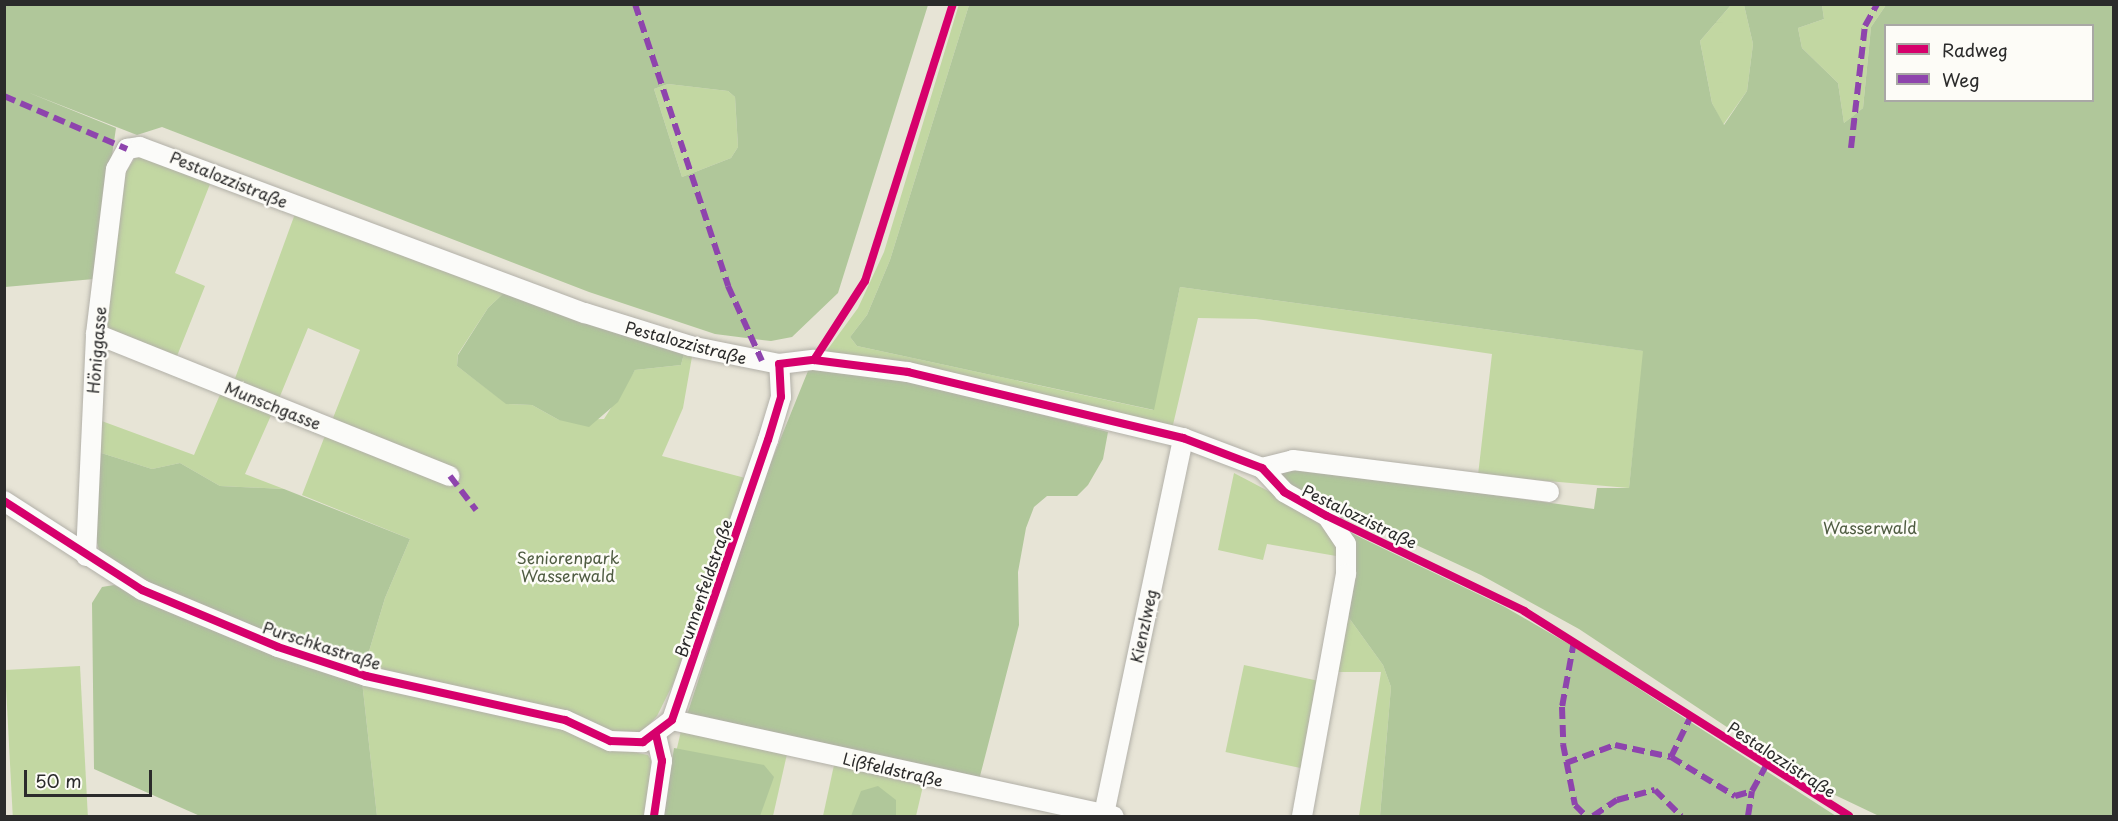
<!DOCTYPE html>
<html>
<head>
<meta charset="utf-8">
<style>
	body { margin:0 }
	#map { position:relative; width:2118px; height:821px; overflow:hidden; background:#e7e4d6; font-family:"Playpen Sans",sans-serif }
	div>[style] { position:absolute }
	.green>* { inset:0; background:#c2d7a2; transform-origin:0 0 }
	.forest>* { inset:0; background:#b0c79a }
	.roads { filter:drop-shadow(0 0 2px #b2b0a8) drop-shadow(0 0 2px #b2b0a8) }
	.street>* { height:20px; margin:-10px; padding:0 10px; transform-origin:10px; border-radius:10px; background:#fbfbf9 }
	.quiet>* { height:6px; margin-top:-3px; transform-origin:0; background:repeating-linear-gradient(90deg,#8e44ad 0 12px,transparent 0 18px) }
	.cycleway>* { height:8px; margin:-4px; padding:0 4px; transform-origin:4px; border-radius:4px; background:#d6006c }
	span { translate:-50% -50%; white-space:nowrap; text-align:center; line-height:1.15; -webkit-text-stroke:5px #fdfcf7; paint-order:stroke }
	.street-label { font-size:16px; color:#2b2b2b }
	.park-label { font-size:16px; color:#4f5c42 }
	.frame { position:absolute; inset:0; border:6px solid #2b2b2b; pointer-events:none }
	.legend { position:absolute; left:1884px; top:24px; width:210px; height:78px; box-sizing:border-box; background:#fdfcf7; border:2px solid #a9a8a5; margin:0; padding:8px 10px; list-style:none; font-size:18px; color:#2b2b2b }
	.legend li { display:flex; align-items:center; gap:12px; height:30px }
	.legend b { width:30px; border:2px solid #a9a8a5 }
	.scale { position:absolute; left:24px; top:770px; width:128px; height:27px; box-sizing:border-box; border:3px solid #2b2b2b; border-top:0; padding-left:8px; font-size:18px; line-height:21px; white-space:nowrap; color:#2b2b2b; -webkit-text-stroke:4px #fdfcf7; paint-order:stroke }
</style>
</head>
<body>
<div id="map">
	<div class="green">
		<i style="clip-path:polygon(959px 4px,969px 5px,890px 260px,867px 315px,850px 337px,857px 346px,1153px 410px,1180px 287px,1644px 351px,1629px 488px,1478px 475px,1492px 354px,1256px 319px,1198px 318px,1172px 429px,825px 353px,858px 308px,884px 252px)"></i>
		<i style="clip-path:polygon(1731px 5px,1744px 5px,1753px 44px,1747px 91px,1723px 125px,1712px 103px,1700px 41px)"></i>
		<i style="clip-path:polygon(1822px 5px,1886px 5px,1871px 27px,1863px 108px,1844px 123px,1838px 83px,1802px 48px,1798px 28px,1824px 19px)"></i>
		<i style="clip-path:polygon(668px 84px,728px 91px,735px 97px,738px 147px,731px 158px,682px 177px,654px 89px)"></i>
		<i style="clip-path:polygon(137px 155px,212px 179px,175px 273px,205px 286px,175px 361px,104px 333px,120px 181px)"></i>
		<i style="clip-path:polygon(296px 211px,507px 290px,488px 308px,458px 354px,457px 366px,507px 404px,532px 405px,559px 420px,604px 419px,635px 370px,681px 365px,685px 350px,693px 351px,683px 408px,662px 456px,749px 479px,677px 676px,657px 716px,640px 734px,628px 738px,364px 668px,385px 598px,410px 539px,302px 495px,326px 433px,453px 485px,458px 473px,331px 423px,360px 350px,308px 328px,278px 401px,233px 384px)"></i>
		<i style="clip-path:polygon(222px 390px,273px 411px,245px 474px,284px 489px,220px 486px,180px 463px,152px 469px,98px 452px,99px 420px,194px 455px)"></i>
		<i style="clip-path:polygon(1234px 473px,1327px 522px,1342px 557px,1267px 544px,1263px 560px,1218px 550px)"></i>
		<i style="clip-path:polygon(1344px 611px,1383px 665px,1391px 687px,1380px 816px,1359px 816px,1381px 672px,1333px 672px)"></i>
		<i style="left:1244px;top:665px;width:79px;height:89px;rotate:12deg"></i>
		<i style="left:80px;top:666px;width:150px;height:75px;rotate:87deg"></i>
		<i style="clip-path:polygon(362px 681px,545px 721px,598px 745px,648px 755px,654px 765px,647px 816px,377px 816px)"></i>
		<i style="clip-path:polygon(681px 731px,787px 754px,773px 816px,661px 816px)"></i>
		<i style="clip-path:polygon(834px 765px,923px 786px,916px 816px,823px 816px)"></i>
	</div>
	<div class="forest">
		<i style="clip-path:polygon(evenodd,5px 5px,928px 5px,838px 293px,792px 337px,771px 341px,715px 334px,589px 292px,162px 127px,137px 135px,27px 92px,116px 128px,94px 279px,5px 287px,5px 5px,668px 84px,728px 91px,735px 97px,738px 147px,731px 158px,682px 177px,654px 89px,668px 84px)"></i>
		<i style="clip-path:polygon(evenodd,969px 5px,1731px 5px,1700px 41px,1712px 103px,1724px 125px,1747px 91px,1753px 44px,1744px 5px,1822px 5px,1824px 19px,1798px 28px,1802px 48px,1838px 83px,1844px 123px,1863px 108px,1871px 27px,1886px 5px,2113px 5px,2113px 816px,1879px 816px,1816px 786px,1579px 629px,1481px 575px,1289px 486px,1280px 473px,1302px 468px,1594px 509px,1597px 488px,1629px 488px,1643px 351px,1180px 287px,1154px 410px,857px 346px,850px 337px,867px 315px,890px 260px,969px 5px,1886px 26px,2092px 26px,2092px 100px,1886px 100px,1886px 26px)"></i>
		<i style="clip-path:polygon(507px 290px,685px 350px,681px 365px,635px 370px,618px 402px,589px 427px,559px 420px,532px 405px,506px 404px,457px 366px,458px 355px,488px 308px)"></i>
		<i style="clip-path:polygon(810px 366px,900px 377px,1108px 432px,1103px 459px,1088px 485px,1077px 496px,1047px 496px,1034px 507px,1026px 528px,1018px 572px,1019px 625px,979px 780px,687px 715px,761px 487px)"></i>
		<i style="clip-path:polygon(98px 452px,152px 469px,180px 463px,220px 486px,284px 489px,410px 539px,385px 598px,364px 668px,176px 598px,101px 557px,96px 539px)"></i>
		<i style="clip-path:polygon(1345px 530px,1505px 607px,1579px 650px,1836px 816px,1380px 816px,1391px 687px,1383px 665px,1344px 611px)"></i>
		<i style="clip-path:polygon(114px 585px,225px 633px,362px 681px,377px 816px,200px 816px,94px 769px,92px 603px,102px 587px)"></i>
		<i style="clip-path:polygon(674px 748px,764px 765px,774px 777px,760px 816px,663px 816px)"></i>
		<i style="clip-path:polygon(878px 786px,896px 800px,896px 816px,851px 816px,861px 791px)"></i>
	</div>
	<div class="roads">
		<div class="street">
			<i style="left:96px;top:334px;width:381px;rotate:21.9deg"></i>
			<i style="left:1262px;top:468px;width:32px;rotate:-14deg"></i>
			<i style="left:1293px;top:460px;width:258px;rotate:7.1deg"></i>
			<i style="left:4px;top:501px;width:164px;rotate:32.8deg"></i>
			<i style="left:142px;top:590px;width:147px;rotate:22.7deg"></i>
			<i style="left:278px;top:647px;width:93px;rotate:18.2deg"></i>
			<i style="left:366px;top:676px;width:204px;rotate:12.5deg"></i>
			<i style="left:565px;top:720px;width:50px;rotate:25deg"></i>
			<i style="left:610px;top:741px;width:33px;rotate:2deg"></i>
			<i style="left:643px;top:742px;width:36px;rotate:-37deg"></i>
			<i style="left:672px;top:720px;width:296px;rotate:-71.1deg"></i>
			<i style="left:768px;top:440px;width:45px;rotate:-73.2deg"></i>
			<i style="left:781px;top:397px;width:33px;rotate:-93deg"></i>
			<i style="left:86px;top:556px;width:222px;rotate:-87.4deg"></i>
			<i style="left:96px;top:334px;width:166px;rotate:-83.1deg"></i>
			<i style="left:116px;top:169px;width:23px;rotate:-61deg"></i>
			<i style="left:127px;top:149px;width:13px;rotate:-9deg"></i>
			<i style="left:140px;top:147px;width:475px;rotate:20.5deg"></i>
			<i style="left:585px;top:313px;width:110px;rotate:17.4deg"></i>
			<i style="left:690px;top:346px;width:91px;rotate:11.4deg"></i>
			<i style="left:779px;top:364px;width:35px;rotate:-7deg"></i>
			<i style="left:814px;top:360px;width:95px;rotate:7.3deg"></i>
			<i style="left:908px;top:372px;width:283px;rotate:13.5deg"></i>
			<i style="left:1183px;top:438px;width:85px;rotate:20.8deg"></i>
			<i style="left:1262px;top:468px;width:33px;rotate:47deg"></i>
			<i style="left:1284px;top:492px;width:49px;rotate:29.2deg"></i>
			<i style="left:1327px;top:516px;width:34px;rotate:56deg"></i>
			<i style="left:1346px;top:544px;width:30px;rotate:90deg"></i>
			<i style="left:1346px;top:574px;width:246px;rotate:100.3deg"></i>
			<i style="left:672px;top:720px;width:452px;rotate:12.3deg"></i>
			<i style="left:1104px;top:814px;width:384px;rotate:-78.1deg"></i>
			<i style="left:654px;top:816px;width:56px;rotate:-81.7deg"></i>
			<i style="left:662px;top:761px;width:26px;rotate:-103deg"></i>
		</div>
	</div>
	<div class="quiet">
		<i style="left:635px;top:4px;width:297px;rotate:71.7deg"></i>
		<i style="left:728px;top:286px;width:82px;rotate:65.6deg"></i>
		<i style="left:4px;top:96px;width:134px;rotate:23.3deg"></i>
		<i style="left:1851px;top:148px;width:123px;rotate:-83.5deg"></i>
		<i style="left:1865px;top:26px;width:25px;rotate:-61deg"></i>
		<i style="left:450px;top:476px;width:43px;rotate:52.6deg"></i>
		<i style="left:1574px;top:641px;width:67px;rotate:100.3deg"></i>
		<i style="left:1562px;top:707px;width:37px;rotate:88deg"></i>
		<i style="left:1563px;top:744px;width:62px;rotate:78.9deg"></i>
		<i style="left:1575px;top:805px;width:16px;rotate:45deg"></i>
		<i style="left:1671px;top:757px;width:46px;rotate:-64deg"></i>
		<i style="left:1566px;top:763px;width:52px;rotate:-20.2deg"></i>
		<i style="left:1615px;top:745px;width:57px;rotate:12.1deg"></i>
		<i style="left:1671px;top:757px;width:75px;rotate:31.4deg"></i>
		<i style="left:1735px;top:796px;width:18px;rotate:-16deg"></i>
		<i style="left:1593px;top:816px;width:29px;rotate:-34deg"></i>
		<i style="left:1617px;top:800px;width:39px;rotate:-15deg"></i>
		<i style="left:1655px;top:790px;width:37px;rotate:45deg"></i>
		<i style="left:1748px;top:816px;width:25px;rotate:-81deg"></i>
		<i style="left:1752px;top:791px;width:29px;rotate:-61deg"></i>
	</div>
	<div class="cycleway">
		<i style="left:814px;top:360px;width:94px;rotate:-57.2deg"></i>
		<i style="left:865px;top:281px;width:291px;rotate:-72.4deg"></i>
		<i style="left:4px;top:501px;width:164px;rotate:32.8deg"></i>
		<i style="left:142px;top:590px;width:147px;rotate:22.7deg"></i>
		<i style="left:278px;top:647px;width:93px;rotate:18.2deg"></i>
		<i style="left:366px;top:676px;width:204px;rotate:12.5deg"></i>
		<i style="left:565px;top:720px;width:50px;rotate:25deg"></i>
		<i style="left:610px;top:741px;width:33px;rotate:2deg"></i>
		<i style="left:643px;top:742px;width:36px;rotate:-37deg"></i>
		<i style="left:672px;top:720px;width:296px;rotate:-71.1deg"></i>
		<i style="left:768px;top:440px;width:45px;rotate:-73.2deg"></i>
		<i style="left:781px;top:397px;width:33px;rotate:-93deg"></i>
		<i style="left:779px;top:364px;width:35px;rotate:-7deg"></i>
		<i style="left:814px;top:360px;width:95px;rotate:7.3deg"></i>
		<i style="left:908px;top:372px;width:283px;rotate:13.5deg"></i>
		<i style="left:1183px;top:438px;width:85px;rotate:20.8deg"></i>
		<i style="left:1262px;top:468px;width:33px;rotate:47deg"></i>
		<i style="left:1284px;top:492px;width:49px;rotate:29.2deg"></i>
		<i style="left:1327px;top:516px;width:219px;rotate:25.7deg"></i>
		<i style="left:1524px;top:611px;width:384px;rotate:32.2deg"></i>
		<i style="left:654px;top:816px;width:56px;rotate:-81.7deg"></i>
		<i style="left:662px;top:761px;width:26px;rotate:-103deg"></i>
	</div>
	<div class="street-label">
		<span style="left:229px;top:179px;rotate:22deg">Pestalozzistraße</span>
		<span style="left:686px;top:342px;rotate:15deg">Pestalozzistraße</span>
		<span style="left:96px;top:350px;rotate:-85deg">Höniggasse</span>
		<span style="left:273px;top:405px;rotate:22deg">Munschgasse</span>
		<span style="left:1360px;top:516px;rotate:26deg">Pestalozzistraße</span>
		<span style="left:703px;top:588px;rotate:-71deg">Brunnenfeldstraße</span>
		<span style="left:1143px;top:626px;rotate:-78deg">Kienzlweg</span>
		<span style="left:322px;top:645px;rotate:18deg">Purschkastraße</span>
		<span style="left:1782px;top:759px;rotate:33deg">Pestalozzistraße</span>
		<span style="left:893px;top:769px;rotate:13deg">Lißfeldstraße</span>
	</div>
	<div class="park-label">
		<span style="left:1870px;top:527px">Wasserwald</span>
		<span style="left:568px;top:566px">Seniorenpark<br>Wasserwald</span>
	</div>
	<div class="frame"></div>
	<ul class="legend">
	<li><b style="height:8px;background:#d6006c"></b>Radweg</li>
	<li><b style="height:8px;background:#8e44ad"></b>Weg</li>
	</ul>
	<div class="scale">50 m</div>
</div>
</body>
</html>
